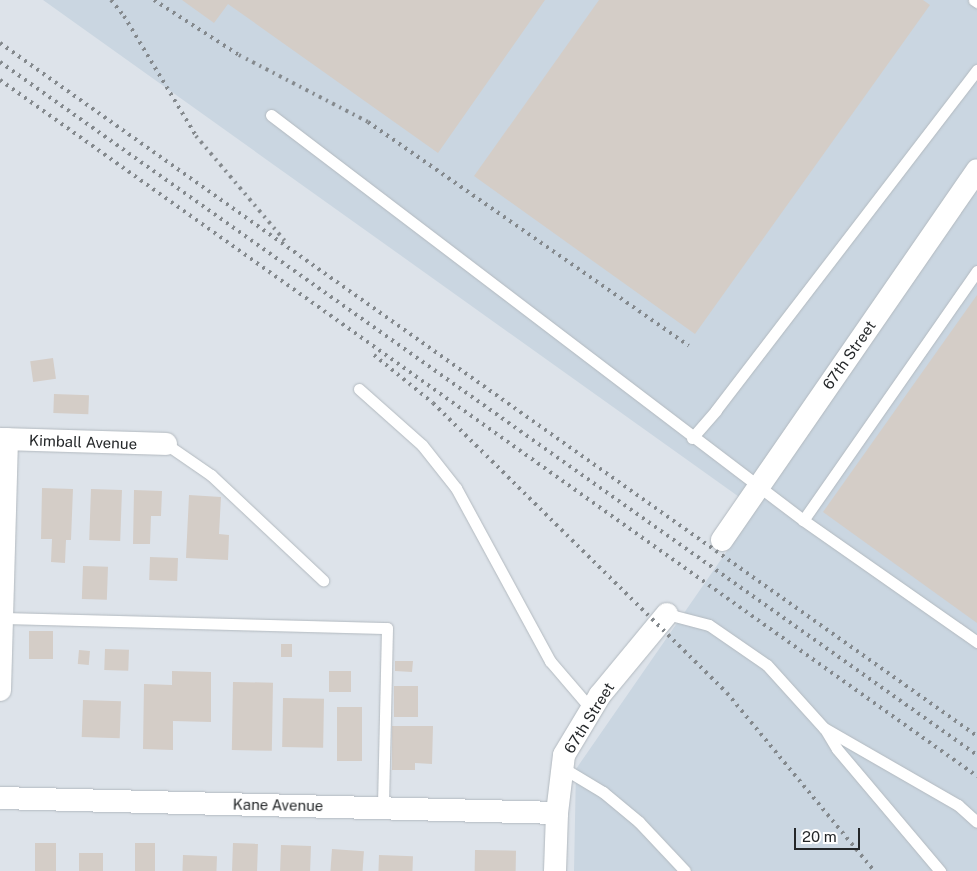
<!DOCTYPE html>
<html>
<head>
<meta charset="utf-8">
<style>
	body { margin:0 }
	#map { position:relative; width:977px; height:871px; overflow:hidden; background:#dde3ea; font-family:"Public Sans",sans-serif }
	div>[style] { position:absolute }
	.built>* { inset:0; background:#cad6e1 }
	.building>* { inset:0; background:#d4cdc7; transform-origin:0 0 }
	.roads { filter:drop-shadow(0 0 1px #b2b9bf) drop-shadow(0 0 1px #b2b9bf) }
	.lane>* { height:11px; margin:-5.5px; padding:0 5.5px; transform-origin:5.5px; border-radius:5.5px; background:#fff }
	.street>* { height:22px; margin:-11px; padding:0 11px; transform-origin:11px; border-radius:11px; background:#fff }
	.rail>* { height:4px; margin-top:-2px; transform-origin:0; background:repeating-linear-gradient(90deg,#84898d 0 2.5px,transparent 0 7.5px) }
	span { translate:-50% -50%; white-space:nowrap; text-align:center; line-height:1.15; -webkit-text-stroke:4px #fff; paint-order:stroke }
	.street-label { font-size:15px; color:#242729 }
	.scale { position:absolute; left:794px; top:828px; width:66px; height:22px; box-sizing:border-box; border:2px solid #242729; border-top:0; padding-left:6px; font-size:15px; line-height:18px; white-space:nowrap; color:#242729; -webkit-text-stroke:4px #fff; paint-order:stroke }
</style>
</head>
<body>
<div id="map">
	<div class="built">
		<i style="clip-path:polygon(43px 0,977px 0,977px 871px,574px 871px,576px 769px,756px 509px)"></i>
	</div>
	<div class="building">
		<i style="clip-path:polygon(182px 0,545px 0,438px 153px,228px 4px,214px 23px)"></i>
		<i style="clip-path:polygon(599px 0,923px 0,930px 5px,695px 334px,474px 176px)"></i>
		<i style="clip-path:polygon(977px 295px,977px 623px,823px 512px)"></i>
		<i style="left:53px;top:358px;width:21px;height:23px;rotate:82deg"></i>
		<i style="left:54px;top:394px;width:35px;height:19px;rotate:2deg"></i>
		<i style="clip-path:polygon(42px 488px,73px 489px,71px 540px,66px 540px,65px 563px,51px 562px,52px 539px,41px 539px)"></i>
		<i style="left:91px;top:489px;width:31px;height:51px;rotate:2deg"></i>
		<i style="clip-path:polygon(134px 490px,162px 491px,161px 516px,151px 516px,150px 544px,133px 544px)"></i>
		<i style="clip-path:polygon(189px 495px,221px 497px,219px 534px,229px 535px,228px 560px,186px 558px)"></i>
		<i style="left:150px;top:557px;width:28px;height:23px;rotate:2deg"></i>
		<i style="left:83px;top:566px;width:25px;height:33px;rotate:2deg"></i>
		<i style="left:29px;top:631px;width:24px;height:28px"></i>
		<i style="left:281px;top:644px;width:11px;height:13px"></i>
		<i style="left:105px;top:649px;width:24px;height:21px;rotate:2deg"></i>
		<i style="left:79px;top:650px;width:11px;height:14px;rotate:5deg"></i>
		<i style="clip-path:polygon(395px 661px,413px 661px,412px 672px,395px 671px)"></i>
		<i style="clip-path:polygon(172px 671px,211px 672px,211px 722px,173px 721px,173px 750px,143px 749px,144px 684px,172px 685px)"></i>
		<i style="left:329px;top:671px;width:22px;height:21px"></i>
		<i style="left:233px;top:682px;width:40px;height:68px;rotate:1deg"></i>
		<i style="left:394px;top:686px;width:24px;height:31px"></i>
		<i style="left:283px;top:698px;width:41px;height:49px;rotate:1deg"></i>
		<i style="left:83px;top:700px;width:38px;height:37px;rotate:2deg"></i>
		<i style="left:337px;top:707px;width:25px;height:54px"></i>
		<i style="clip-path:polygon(392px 726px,433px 726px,432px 764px,415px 763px,415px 770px,392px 770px)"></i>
		<i style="left:35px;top:843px;width:21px;height:28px"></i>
		<i style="left:135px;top:843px;width:20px;height:28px"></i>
		<i style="left:233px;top:843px;width:25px;height:28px;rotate:2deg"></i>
		<i style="left:281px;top:845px;width:30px;height:26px;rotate:2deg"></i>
		<i style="left:332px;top:849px;width:32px;height:22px;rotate:4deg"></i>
		<i style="left:475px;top:850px;width:41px;height:21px;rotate:1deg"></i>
		<i style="left:79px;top:853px;width:24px;height:18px"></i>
		<i style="left:183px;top:855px;width:34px;height:16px;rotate:2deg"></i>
		<i style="left:379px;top:855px;width:34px;height:16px;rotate:2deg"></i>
	</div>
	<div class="roads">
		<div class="lane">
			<i style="left:974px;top:0;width:4px;rotate:34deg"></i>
			<i style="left:271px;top:115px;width:669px;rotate:37.28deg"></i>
			<i style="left:977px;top:271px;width:304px;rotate:124.9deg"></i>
			<i style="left:803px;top:520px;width:213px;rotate:35deg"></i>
			<i style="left:359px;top:389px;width:84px;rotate:41.6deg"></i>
			<i style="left:422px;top:445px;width:55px;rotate:51.7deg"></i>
			<i style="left:456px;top:488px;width:197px;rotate:61.5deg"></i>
			<i style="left:550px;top:661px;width:65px;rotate:49.4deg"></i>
			<i style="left:692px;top:438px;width:37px;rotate:-49deg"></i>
			<i style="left:716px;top:410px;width:429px;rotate:-52.5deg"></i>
			<i style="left:166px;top:444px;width:55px;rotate:34.6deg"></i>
			<i style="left:211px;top:475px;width:154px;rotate:43.2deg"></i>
			<i style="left:667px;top:614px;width:43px;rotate:14.7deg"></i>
			<i style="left:709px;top:625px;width:70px;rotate:34.6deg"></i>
			<i style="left:767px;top:665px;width:85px;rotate:47.9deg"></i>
			<i style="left:824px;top:728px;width:155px;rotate:29.9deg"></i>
			<i style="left:958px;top:805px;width:25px;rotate:42deg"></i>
			<i style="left:0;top:618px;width:387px;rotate:1.5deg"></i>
			<i style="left:387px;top:628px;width:180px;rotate:91.3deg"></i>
			<i style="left:825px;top:729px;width:23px;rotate:59deg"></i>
			<i style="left:837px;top:749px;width:160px;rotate:49.8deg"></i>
			<i style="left:563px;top:768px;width:47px;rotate:31deg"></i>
			<i style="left:603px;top:792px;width:47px;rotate:39.8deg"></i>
			<i style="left:639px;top:822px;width:67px;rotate:46.8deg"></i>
		</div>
		<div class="street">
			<i style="left:0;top:439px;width:166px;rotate:1.7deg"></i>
			<i style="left:722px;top:540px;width:449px;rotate:-55.4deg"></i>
			<i style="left:0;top:690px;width:251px;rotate:-88.4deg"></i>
			<i style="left:0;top:798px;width:557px;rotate:1.54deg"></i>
			<i style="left:555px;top:871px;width:58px;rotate:-88deg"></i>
			<i style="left:557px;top:813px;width:58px;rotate:-83.1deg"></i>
			<i style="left:564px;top:755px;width:70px;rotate:-59deg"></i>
			<i style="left:600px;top:695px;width:105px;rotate:-50.4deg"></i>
		</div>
	</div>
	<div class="rail">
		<i style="left:111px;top:0;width:21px;rotate:51deg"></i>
		<i style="left:124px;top:16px;width:140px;rotate:59deg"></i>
		<i style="left:196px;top:136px;width:138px;rotate:49.7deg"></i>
		<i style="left:154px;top:0;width:101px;rotate:32.9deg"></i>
		<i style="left:239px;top:55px;width:145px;rotate:27.4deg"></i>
		<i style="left:368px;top:122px;width:391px;rotate:34.9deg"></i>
		<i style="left:0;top:43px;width:1198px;rotate:35.35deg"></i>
		<i style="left:0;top:62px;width:1198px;rotate:35.35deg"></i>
		<i style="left:0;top:80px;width:1200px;rotate:35.47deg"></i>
		<i style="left:374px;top:355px;width:76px;rotate:39.1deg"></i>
		<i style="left:433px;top:403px;width:413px;rotate:44.6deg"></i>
		<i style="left:727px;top:693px;width:231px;rotate:50.4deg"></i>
	</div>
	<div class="street-label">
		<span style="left:849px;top:355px;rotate:-55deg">67th Street</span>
		<span style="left:83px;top:442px;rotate:2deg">Kimball Avenue</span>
		<span style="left:589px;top:718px;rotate:-58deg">67th Street</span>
		<span style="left:278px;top:805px;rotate:1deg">Kane Avenue</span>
	</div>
	<div class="scale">20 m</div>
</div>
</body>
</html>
